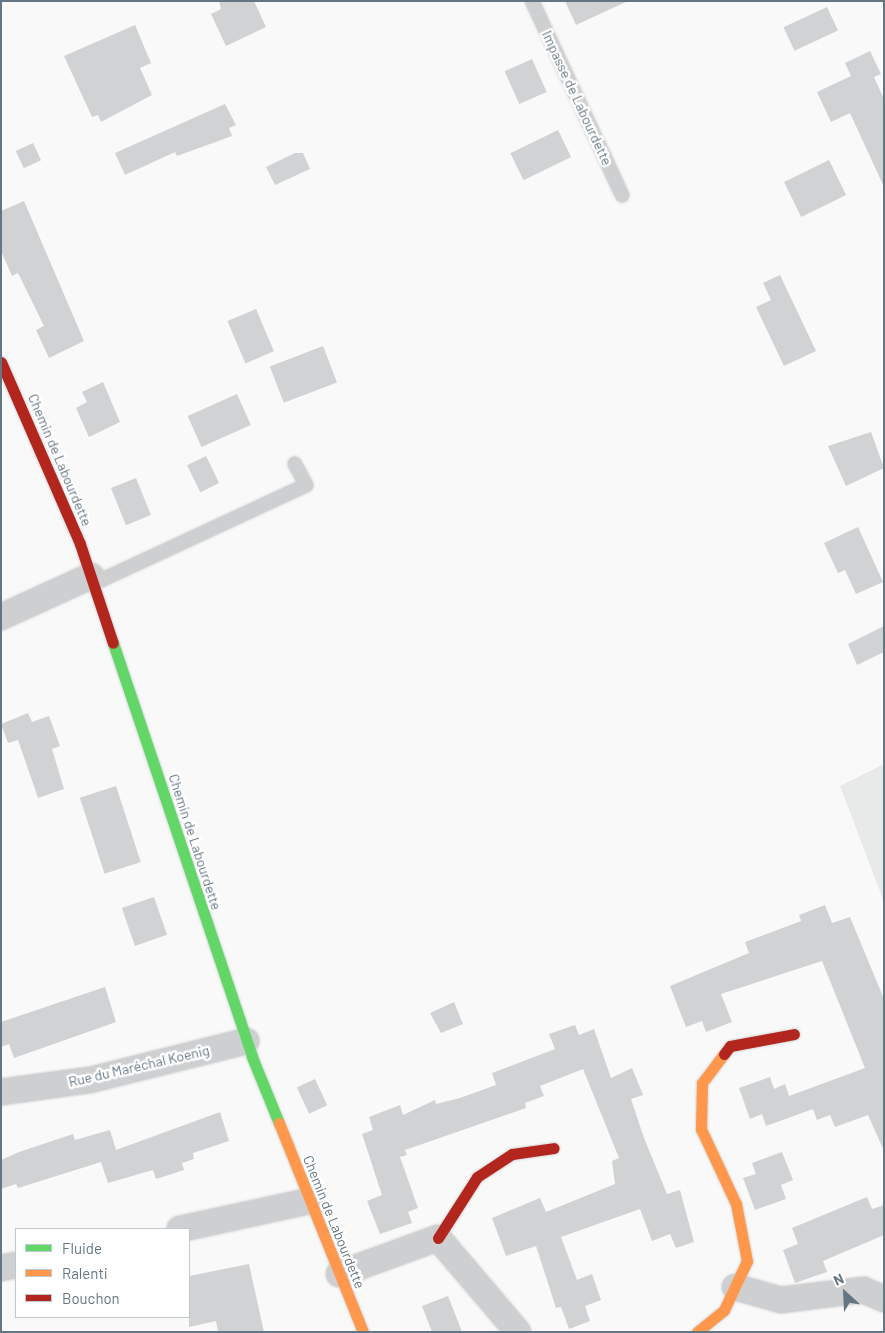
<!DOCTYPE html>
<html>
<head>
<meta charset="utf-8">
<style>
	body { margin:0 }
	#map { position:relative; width:885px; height:1333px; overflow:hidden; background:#f9f9f9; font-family:Barlow,sans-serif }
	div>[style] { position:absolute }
	.built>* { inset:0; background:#e8e9e9 }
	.building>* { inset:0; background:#d0d2d3; transform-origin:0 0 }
	.roads { filter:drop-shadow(0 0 1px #d5d6d7) drop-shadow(0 0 1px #d5d6d7) }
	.lane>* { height:14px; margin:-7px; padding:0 7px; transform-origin:7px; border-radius:7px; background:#cecfd0 }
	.street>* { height:26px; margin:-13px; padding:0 13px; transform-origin:13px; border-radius:13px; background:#cecfd0 }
	.fast>* { height:11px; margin:-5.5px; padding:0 5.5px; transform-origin:5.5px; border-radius:5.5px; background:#63d668 }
	.slow>* { height:11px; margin:-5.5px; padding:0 5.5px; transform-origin:5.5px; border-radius:5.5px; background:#ff974d }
	.jam>* { height:11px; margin:-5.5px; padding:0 5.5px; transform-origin:5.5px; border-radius:5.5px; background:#b3261e }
	span { translate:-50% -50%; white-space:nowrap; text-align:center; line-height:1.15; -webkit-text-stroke:5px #fff; paint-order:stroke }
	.street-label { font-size:14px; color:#657683 }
	.frame { position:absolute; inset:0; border:2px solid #657683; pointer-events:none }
	.legend { position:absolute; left:15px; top:1228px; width:175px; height:90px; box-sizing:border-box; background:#fff; border:1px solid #c1c8cd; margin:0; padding:6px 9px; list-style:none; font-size:15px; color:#657683 }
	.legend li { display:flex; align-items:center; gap:10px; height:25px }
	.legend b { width:25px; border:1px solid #c1c8cd }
	.north { position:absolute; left:820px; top:1268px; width:50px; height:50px; -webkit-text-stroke:4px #fff; paint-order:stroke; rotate:335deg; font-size:14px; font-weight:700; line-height:20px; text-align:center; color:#657683 }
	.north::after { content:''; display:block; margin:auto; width:18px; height:22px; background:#657683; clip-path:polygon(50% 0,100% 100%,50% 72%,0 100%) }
</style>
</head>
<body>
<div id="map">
	<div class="built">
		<i style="clip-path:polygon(884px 764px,884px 902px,840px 786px)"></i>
	</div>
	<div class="building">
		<i style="clip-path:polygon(219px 1px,254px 1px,266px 27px,226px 46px,211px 14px,221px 9px)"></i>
		<i style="clip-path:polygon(565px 1px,628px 1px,576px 25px)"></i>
		<i style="left:827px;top:7px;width:26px;height:48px;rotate:65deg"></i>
		<i style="clip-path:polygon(135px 25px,151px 63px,140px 68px,152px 95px,101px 122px,98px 115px,92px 117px,64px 56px)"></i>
		<i style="clip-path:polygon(870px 51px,881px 74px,874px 77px,884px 99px,884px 187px,850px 113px,831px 122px,817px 92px,851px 76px,845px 63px)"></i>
		<i style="left:532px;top:59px;width:36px;height:30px;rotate:66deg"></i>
		<i style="clip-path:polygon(225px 104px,236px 125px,229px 128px,232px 136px,177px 156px,175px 152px,125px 175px,115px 153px)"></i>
		<i style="left:558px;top:130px;width:30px;height:53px;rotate:64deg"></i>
		<i style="left:33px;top:143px;width:19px;height:19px;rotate:65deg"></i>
		<i style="clip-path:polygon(295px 153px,303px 153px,310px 169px,275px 185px,266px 167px)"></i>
		<i style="left:829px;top:160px;width:39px;height:50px;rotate:64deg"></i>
		<i style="clip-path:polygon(24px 201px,84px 341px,49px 358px,36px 330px,44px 326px,18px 273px,12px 276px,1px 251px,1px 211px)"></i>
		<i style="clip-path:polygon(780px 275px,816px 351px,784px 366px,756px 307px,771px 300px,763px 283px)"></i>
		<i style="left:256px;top:309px;width:46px;height:31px;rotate:67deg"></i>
		<i style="left:323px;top:346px;width:39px;height:57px;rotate:69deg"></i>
		<i style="clip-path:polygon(103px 382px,120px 422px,89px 437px,76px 408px,87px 402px,82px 392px)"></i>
		<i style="left:237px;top:394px;width:34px;height:54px;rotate:66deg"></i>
		<i style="clip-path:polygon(871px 432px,884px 468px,846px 486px,828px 446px)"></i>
		<i style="left:206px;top:456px;width:30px;height:21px;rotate:64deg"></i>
		<i style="left:136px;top:478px;width:40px;height:27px;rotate:68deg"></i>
		<i style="clip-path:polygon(858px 527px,883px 582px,856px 594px,845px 570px,838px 573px,824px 543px)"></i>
		<i style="clip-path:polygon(884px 626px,884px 652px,857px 665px,848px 644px)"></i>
		<i style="clip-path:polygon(28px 713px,32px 722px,49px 716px,60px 746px,52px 749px,64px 789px,38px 798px,18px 740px,8px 743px,1px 724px)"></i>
		<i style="left:116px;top:786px;width:80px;height:38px;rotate:72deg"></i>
		<i style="left:154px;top:897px;width:40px;height:34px;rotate:71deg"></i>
		<i style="clip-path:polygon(825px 905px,832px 923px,850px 917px,884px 999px,884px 1151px,868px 1115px,835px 1127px,830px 1115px,817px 1120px,813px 1109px,766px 1126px,762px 1114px,750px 1119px,739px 1088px,770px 1077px,774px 1089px,785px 1084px,789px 1096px,865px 1068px,822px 961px,721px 994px,732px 1022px,706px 1032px,702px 1021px,686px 1027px,670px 986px,749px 953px,745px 942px,801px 921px,799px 915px)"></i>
		<i style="clip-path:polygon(105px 987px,116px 1022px,14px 1058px,9px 1044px,1px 1047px,1px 1022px)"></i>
		<i style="clip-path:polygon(454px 1002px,463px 1024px,441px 1033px,430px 1013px)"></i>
		<i style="clip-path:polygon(575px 1025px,579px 1035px,594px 1029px,611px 1078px,632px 1068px,643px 1095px,631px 1099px,644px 1138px,667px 1194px,680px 1190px,694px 1242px,676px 1248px,670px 1234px,652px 1241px,640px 1209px,561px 1237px,577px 1280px,592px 1274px,601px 1300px,585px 1306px,590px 1321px,569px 1329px,561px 1307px,556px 1308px,536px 1246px,506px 1256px,492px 1218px,540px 1198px,546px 1212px,615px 1184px,612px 1161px,619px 1158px,583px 1069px,540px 1086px,544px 1096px,525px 1103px,526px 1108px,405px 1150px,407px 1155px,400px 1157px,418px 1208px,408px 1212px,412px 1223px,380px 1234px,367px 1201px,382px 1195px,362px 1134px,373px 1130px,369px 1117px,400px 1105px,403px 1115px,435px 1100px,436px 1104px,460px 1098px,496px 1085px,492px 1073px,555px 1049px,549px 1034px)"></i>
		<i style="left:315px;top:1079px;width:29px;height:20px;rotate:65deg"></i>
		<i style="clip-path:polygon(220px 1112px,229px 1141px,193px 1153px,194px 1159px,182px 1163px,184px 1170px,156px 1179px,153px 1170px,108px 1183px,101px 1162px,18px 1188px,16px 1184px,1px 1189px,1px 1160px,19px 1152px,73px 1134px,75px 1140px,110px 1130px,116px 1150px)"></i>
		<i style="clip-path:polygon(782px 1152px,793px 1180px,781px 1185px,786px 1199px,755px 1210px,743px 1178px,756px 1174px,752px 1163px)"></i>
		<i style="clip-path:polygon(867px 1197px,872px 1209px,884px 1205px,884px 1235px,823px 1261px,827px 1272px,795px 1283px,783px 1250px,798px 1244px,792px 1228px)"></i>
		<i style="clip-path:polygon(249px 1264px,264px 1332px,218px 1332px,216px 1321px,189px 1327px,189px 1276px)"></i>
		<i style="clip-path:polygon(448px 1296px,462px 1332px,432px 1332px,422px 1306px)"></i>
	</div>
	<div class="roads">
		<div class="lane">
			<i style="left:532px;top:1px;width:214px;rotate:65.1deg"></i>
			<i style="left:93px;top:584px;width:235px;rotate:-24.9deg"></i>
			<i style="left:306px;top:485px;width:24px;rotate:-118deg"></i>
		</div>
		<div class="street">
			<i style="left:1px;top:617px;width:99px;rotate:-24.5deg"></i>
			<i style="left:1px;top:1092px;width:90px;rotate:-7.7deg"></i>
			<i style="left:90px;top:1080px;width:161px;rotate:-14deg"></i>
			<i style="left:180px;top:1229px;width:133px;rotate:-12.2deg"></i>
			<i style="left:1px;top:1268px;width:15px;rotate:-11deg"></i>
			<i style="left:339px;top:1274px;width:105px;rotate:-20deg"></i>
			<i style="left:438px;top:1238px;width:123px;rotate:49.6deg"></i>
			<i style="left:735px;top:1287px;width:48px;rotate:15.8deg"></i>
			<i style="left:781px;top:1300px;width:83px;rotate:-7deg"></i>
			<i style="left:863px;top:1290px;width:23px;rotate:23deg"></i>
		</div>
		<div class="fast">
			<i style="left:113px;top:643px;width:437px;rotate:71.4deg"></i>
			<i style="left:252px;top:1057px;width:71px;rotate:67.8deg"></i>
		</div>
		<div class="slow">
			<i style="left:279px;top:1123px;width:225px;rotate:68.1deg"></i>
			<i style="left:697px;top:1332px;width:35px;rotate:-39deg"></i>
			<i style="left:724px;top:1310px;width:54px;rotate:-64.9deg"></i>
			<i style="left:747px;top:1261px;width:58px;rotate:-100.9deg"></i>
			<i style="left:736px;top:1204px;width:83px;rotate:-115deg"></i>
			<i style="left:701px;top:1129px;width:46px;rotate:-88.8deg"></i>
			<i style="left:702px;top:1083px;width:36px;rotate:-53deg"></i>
		</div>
		<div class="jam">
			<i style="left:1px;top:362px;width:198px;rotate:66.5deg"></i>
			<i style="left:80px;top:544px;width:104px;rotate:71.6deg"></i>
			<i style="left:724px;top:1054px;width:10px;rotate:-53deg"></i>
			<i style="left:730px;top:1046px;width:65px;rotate:-10.6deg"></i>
			<i style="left:438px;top:1238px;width:72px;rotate:-57.4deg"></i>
			<i style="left:477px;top:1177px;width:42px;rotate:-33.3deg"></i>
			<i style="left:512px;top:1154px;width:42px;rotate:-8.1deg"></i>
		</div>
	</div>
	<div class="street-label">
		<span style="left:577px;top:98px;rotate:65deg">Impasse de Labourdette</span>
		<span style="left:60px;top:460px;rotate:67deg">Chemin de Labourdette</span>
		<span style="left:195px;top:842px;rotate:72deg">Chemin de Labourdette</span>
		<span style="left:139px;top:1066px;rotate:-13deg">Rue du Maréchal Koenig</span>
		<span style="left:334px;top:1222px;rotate:68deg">Chemin de Labourdette</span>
	</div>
	<div class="frame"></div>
	<ul class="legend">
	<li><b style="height:6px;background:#63d668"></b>Fluide</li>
	<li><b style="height:6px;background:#ff974d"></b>Ralenti</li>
	<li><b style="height:6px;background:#b3261e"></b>Bouchon</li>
	</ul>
	<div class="north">N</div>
</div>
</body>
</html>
